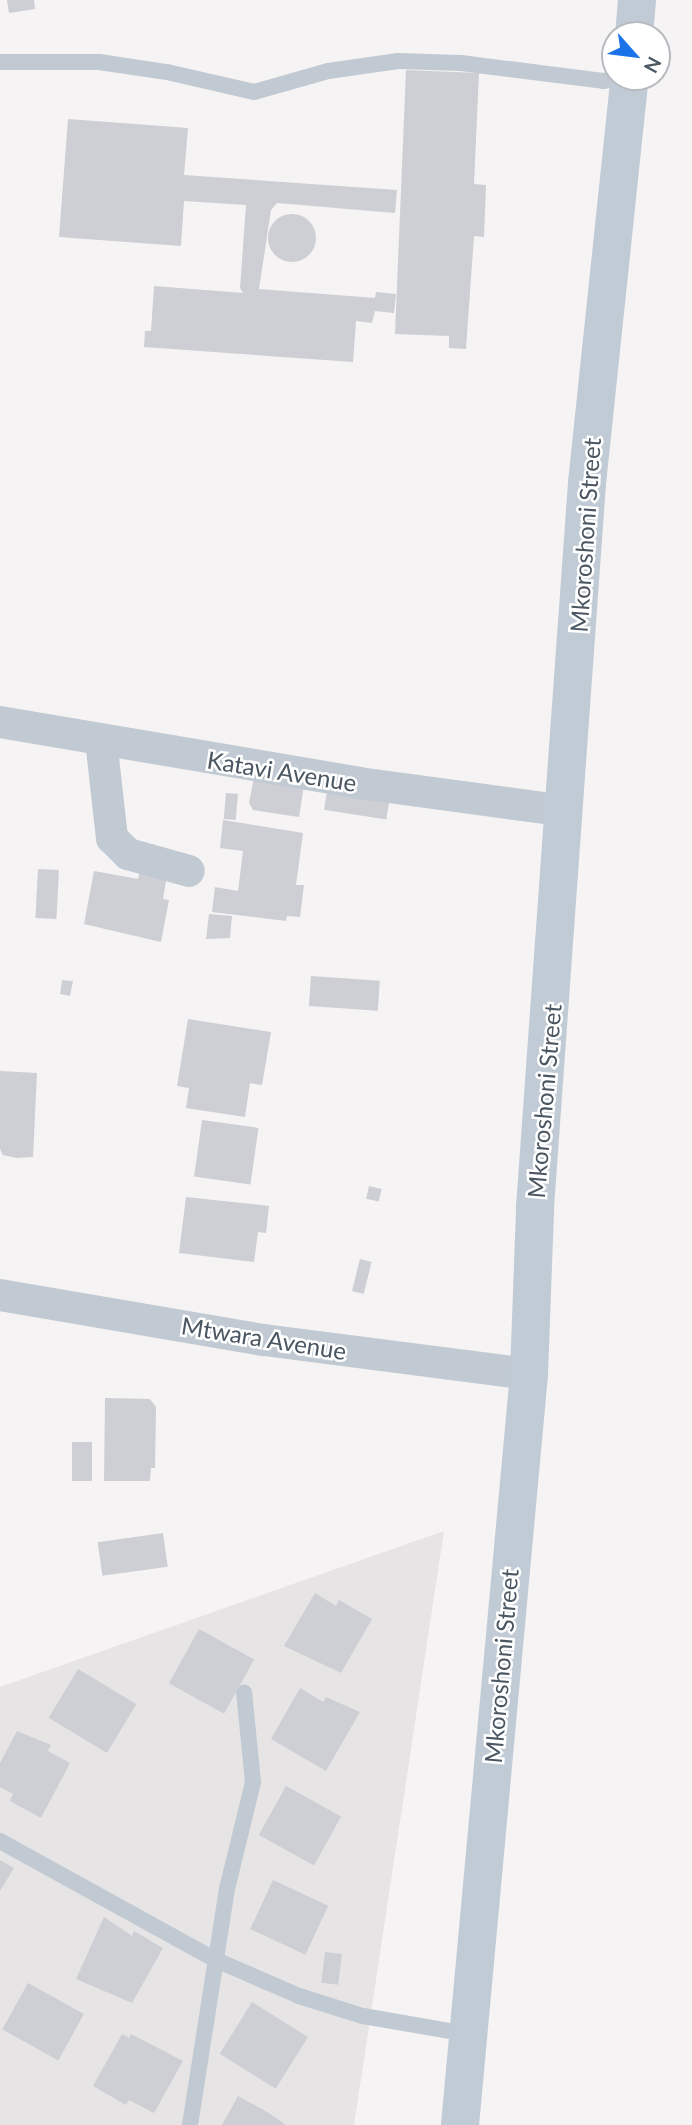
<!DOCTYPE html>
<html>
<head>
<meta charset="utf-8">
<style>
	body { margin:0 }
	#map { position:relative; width:692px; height:2125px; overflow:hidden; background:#f5f3f3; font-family:Lato,sans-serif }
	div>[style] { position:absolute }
	.education>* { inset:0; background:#e6e4e5 }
	.building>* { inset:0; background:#cdcfd5; transform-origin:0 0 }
	.round { border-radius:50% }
	.lane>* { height:16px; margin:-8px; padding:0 8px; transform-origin:8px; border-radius:8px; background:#c1cad2 }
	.street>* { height:32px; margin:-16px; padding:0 16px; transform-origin:16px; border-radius:16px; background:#c1cad2 }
	.secondary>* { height:38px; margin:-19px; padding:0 19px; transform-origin:19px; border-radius:19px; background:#c1cbd6 }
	span { translate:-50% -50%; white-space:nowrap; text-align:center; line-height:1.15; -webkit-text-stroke:5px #fff; paint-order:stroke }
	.street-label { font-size:24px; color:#4a5661 }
	.north { position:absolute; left:601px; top:21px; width:70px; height:70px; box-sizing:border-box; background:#fff; border:2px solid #b7bbc0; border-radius:50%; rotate:118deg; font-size:19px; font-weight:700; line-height:28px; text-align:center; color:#4a5661 }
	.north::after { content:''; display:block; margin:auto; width:24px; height:32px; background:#1a73e8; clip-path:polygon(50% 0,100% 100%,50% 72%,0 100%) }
</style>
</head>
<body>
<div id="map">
	<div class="education">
		<i style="clip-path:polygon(444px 1531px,354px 2125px,0 2125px,0 1687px)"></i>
	</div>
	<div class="building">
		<i style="clip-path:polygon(7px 0,34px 0,35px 9px,9px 13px)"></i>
		<i style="clip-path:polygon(406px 70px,479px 73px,474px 184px,486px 185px,484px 237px,474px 236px,466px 349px,449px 348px,449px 336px,395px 334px)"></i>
		<i style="clip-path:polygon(68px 119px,188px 128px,184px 175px,397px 190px,395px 213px,277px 203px,271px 210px,259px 289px,375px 298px,376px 292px,396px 294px,394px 313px,375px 311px,372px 323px,356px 321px,353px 362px,144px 347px,145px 331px,151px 331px,154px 286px,243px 293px,240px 288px,246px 205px,184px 201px,181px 246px,59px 237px)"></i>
		<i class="round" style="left:268px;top:214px;width:48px;height:48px"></i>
		<i style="clip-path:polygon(254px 777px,304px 785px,299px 817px,253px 810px,249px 803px)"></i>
		<i style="left:327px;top:791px;width:63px;height:19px;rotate:9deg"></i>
		<i style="left:226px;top:793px;width:12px;height:26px;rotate:5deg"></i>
		<i style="clip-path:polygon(223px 820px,303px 833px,296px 885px,304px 885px,300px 917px,287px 916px,286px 921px,212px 912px,215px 887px,238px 891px,243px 851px,220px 848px)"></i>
		<i style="clip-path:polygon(141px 865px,168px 870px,163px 899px,169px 900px,161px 942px,84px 924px,94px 871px,138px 879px)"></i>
		<i style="left:38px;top:869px;width:21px;height:49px;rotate:3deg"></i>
		<i style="clip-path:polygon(209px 914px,232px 916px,230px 938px,206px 939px)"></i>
		<i style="left:311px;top:976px;width:69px;height:30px;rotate:4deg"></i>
		<i style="clip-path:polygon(62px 980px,73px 981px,70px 996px,60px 994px)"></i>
		<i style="clip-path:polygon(188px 1019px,271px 1032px,262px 1085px,250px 1083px,245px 1117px,186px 1108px,189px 1088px,177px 1086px)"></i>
		<i style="clip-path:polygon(0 1071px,37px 1073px,33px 1157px,16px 1158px,3px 1155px,0 1149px)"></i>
		<i style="left:202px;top:1120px;width:57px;height:57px;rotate:8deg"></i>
		<i style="left:369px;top:1186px;width:13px;height:13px;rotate:13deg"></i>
		<i style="clip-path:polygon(186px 1197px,269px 1206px,266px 1233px,258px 1232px,254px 1262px,179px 1253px)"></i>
		<i style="left:360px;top:1259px;width:12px;height:33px;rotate:14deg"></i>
		<i style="clip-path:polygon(105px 1398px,150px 1399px,156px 1407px,155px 1468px,151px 1468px,150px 1481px,104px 1481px)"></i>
		<i style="left:72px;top:1442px;width:20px;height:39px"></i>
		<i style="left:163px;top:1533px;width:34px;height:66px;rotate:82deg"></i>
		<i style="clip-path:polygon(315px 1593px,336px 1606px,339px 1600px,372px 1619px,341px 1673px,284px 1646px)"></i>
		<i style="left:199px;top:1629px;width:63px;height:62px;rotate:29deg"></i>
		<i style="left:78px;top:1669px;width:68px;height:57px;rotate:31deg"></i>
		<i style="clip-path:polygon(300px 1688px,323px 1702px,326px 1697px,360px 1712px,326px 1771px,271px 1739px)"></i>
		<i style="clip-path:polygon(17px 1731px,51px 1745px,48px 1751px,70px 1763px,41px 1818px,10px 1801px,13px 1794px,0 1787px,0 1763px)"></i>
		<i style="left:286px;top:1786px;width:63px;height:56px;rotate:29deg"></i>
		<i style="clip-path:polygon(0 1860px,14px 1868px,0 1891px)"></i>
		<i style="left:273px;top:1880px;width:61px;height:54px;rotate:25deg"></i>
		<i style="clip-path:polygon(104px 1917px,132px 1936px,134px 1931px,163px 1948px,132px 2003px,76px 1979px)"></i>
		<i style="left:325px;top:1952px;width:17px;height:31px;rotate:7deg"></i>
		<i style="left:28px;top:1983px;width:64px;height:53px;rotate:29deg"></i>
		<i style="left:252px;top:2002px;width:66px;height:61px;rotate:32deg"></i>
		<i style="clip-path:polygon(122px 2034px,129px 2038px,131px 2034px,183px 2061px,154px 2113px,129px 2100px,126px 2105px,93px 2086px)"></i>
		<i style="clip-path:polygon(238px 2096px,269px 2113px,286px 2125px,222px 2125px)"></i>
	</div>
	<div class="lane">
		<i style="left:0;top:62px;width:99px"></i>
		<i style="left:99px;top:62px;width:69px;rotate:8.4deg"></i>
		<i style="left:167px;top:72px;width:89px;rotate:12.9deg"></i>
		<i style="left:254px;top:92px;width:77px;rotate:-15.8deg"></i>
		<i style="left:328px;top:71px;width:71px;rotate:-8.1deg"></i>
		<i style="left:398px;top:61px;width:63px;rotate:1.8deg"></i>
		<i style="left:461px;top:63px;width:143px;rotate:7.2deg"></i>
		<i style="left:603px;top:81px;width:22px;rotate:-10deg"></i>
		<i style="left:0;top:1841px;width:247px;rotate:28.9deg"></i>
		<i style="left:216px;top:1960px;width:90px;rotate:23.4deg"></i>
		<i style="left:299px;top:1996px;width:67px;rotate:17.4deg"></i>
		<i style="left:363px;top:2016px;width:106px;rotate:9.8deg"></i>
		<i style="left:190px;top:2125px;width:239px;rotate:-81.1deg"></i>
		<i style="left:227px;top:1889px;width:110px;rotate:-76.3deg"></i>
		<i style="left:253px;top:1782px;width:90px;rotate:-95.7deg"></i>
	</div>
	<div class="street">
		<i style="left:0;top:722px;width:364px;rotate:9.6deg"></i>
		<i style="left:359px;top:783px;width:209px;rotate:7.7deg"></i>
		<i style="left:101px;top:740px;width:99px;rotate:83.6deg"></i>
		<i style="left:112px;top:838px;width:23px;rotate:45deg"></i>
		<i style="left:128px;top:854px;width:63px;rotate:15.6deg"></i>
		<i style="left:0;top:1295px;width:268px;rotate:9.7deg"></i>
		<i style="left:264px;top:1340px;width:267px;rotate:7.3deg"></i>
	</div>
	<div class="secondary">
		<i style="left:634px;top:35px;width:35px;rotate:-85deg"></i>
		<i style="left:460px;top:2125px;width:754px;rotate:-84.75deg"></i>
		<i style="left:529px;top:1374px;width:167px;rotate:-87.9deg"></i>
		<i style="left:535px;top:1207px;width:726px;rotate:-85.89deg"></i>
		<i style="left:587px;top:483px;width:408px;rotate:-84deg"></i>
	</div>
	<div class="street-label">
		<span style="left:585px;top:535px;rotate:-86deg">Mkoroshoni Street</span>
		<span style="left:282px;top:771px;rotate:9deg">Katavi Avenue</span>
		<span style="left:544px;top:1101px;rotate:-85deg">Mkoroshoni Street</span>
		<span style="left:264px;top:1338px;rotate:9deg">Mtwara Avenue</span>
		<span style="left:501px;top:1666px;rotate:-85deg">Mkoroshoni Street</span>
	</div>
	<div class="north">N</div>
</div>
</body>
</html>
